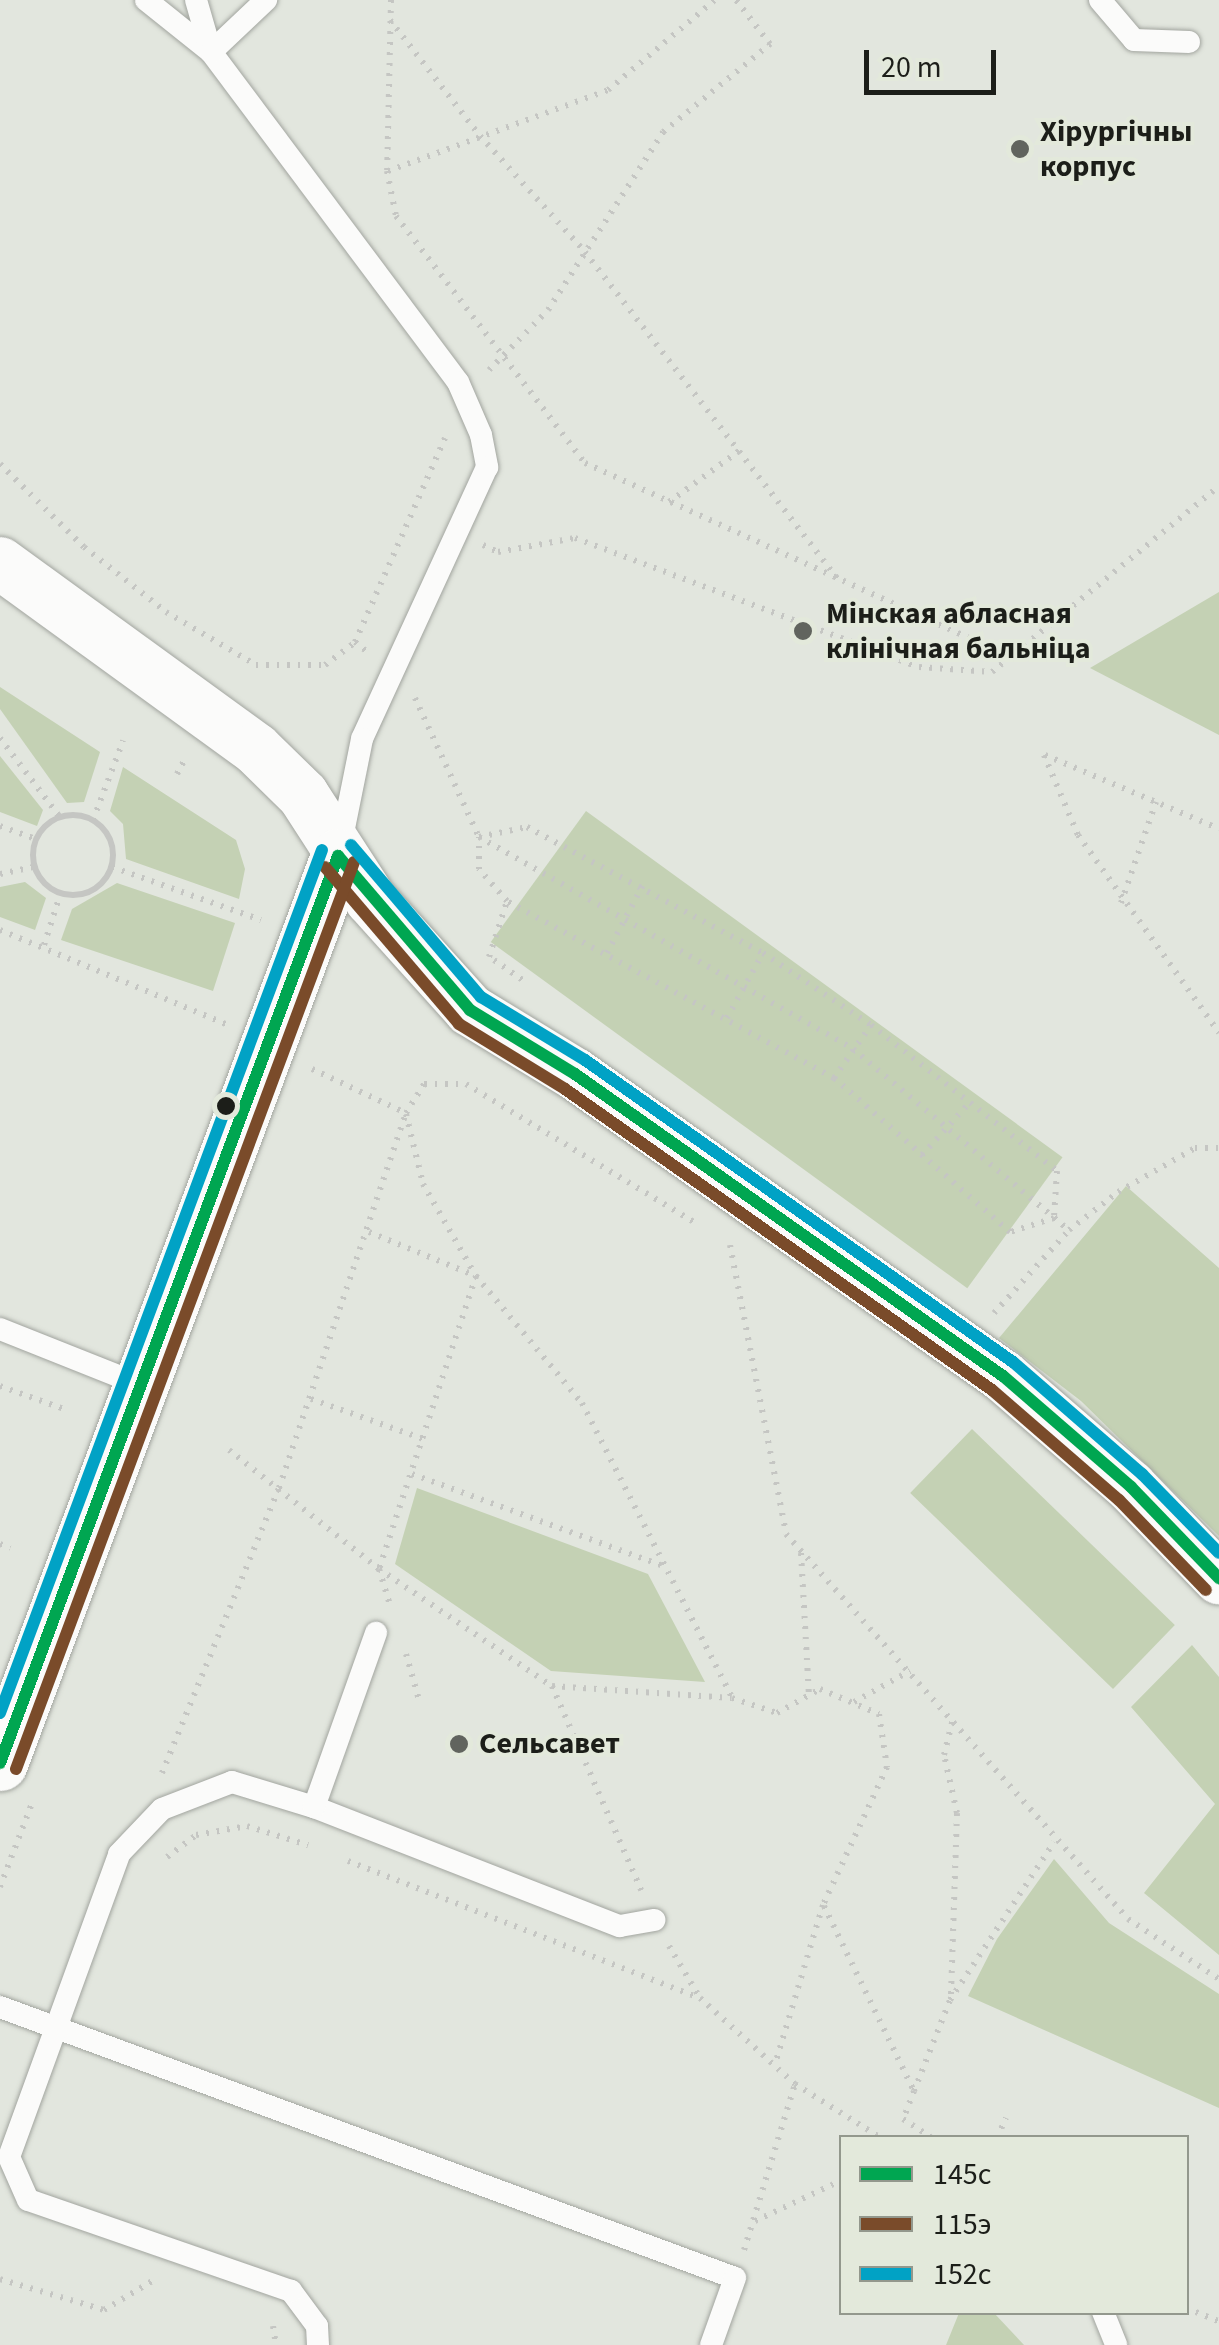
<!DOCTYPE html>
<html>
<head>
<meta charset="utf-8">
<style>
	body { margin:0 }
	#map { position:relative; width:1219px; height:2345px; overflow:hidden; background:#e2e6de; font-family:"Source Sans 3",sans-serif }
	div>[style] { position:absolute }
	.green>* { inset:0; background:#c4d1b4; transform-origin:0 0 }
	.path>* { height:6px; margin-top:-3px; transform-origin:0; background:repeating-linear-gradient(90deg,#c5c6c3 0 2.5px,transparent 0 10.5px) }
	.path>.ring { margin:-3px; padding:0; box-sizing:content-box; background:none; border:6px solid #c5c6c3; border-radius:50% }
	.roads { filter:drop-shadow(0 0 2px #a2a59f) drop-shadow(0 0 2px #a2a59f) }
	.service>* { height:22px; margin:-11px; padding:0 11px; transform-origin:11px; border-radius:11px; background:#fbfbfa }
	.tertiary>* { height:52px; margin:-26px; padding:0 26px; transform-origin:26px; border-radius:26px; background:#fbfbfa }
	.secondary>* { height:55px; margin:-27.5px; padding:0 27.5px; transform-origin:27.5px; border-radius:27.5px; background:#fbfbfa }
	.bus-1>* { height:12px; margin:-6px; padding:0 6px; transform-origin:6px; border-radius:6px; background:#00a651 }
	.bus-2>* { height:12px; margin:-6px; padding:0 6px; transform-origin:6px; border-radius:6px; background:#7a4b2a }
	.bus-3>* { height:12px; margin:-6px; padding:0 6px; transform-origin:6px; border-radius:6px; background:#01a2c5 }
	.dots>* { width:28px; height:28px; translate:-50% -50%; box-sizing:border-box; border:5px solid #e3e9db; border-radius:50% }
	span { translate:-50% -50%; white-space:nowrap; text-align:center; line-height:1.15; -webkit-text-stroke:8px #e3e9db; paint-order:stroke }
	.poi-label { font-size:30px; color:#1c1e19; font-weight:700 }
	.left { translate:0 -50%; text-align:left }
	.legend { position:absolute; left:839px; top:2135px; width:350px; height:180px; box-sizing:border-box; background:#e3e9db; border:2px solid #93988d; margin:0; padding:12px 18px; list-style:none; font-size:30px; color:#1c1e19 }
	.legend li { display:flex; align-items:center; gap:20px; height:50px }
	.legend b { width:50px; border:2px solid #93988d }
	.scale { position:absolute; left:864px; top:50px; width:132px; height:45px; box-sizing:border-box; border:5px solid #1c1e19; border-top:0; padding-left:12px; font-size:30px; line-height:35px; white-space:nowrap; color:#1c1e19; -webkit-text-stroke:8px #e3e9db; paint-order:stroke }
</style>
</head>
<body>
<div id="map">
	<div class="green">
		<i style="clip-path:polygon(1219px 592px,1219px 735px,1090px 668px)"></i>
		<i style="clip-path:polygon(0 687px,100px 752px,84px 802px,67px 803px,0 709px)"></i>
		<i style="clip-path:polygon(0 756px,43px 810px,37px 826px,0 812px)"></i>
		<i style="clip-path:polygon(123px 767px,236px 840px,245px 869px,239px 899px,126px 859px,123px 824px,110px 811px)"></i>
		<i style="left:586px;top:811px;width:589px;height:162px;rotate:36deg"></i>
		<i style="clip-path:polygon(25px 882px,46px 898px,35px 930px,0 917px,0 887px)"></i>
		<i style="clip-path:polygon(117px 883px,235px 923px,213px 991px,61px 940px,72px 909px)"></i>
		<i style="clip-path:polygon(1126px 1186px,1219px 1268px,1219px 1536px,1081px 1401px,999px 1338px)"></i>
		<i style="left:972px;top:1429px;width:282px;height:89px;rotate:44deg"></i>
		<i style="clip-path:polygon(417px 1488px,648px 1574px,705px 1682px,551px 1671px,395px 1564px)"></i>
		<i style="clip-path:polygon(1192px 1645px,1219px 1677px,1219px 1955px,1144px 1893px,1215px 1804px,1131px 1707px)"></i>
		<i style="clip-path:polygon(1054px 1859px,1109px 1923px,1219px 1994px,1219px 2108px,968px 1996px,997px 1939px)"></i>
		<i style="clip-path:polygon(959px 2313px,994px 2313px,1024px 2345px,946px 2345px)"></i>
	</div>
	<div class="path">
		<i style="left:391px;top:0;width:171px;rotate:91.3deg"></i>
		<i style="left:387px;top:171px;width:46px;rotate:78.7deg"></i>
		<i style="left:396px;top:216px;width:311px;rotate:52.6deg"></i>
		<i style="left:585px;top:463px;width:467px;rotate:24.5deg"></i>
		<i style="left:390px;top:20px;width:147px;rotate:52.2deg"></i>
		<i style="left:480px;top:136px;width:156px;rotate:47.8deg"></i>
		<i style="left:585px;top:252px;width:413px;rotate:52.3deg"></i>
		<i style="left:388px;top:171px;width:234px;rotate:-20.2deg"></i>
		<i style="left:608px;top:90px;width:140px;rotate:-40.1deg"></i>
		<i style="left:489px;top:370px;width:84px;rotate:-45.5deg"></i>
		<i style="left:548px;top:310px;width:212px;rotate:-57.1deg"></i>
		<i style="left:663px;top:132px;width:139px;rotate:-39.4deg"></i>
		<i style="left:770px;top:44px;width:56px;rotate:-127.7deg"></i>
		<i style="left:0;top:464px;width:118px;rotate:44.7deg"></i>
		<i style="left:84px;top:547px;width:105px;rotate:38.4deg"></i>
		<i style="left:166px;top:612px;width:104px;rotate:30.5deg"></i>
		<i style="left:256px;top:665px;width:69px"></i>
		<i style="left:325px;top:665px;width:38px;rotate:-37deg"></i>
		<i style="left:355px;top:642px;width:14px;rotate:39deg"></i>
		<i style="left:669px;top:502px;width:87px;rotate:-36.1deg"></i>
		<i style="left:483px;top:545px;width:17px;rotate:25deg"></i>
		<i style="left:498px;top:552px;width:78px;rotate:-10.3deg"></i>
		<i style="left:575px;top:538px;width:367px;rotate:20.6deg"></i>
		<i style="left:919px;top:667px;width:73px;rotate:3.9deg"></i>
		<i style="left:992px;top:672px;width:293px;rotate:-39.3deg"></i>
		<i style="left:355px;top:642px;width:223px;rotate:-66.2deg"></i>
		<i style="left:415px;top:698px;width:153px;rotate:65.3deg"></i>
		<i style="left:479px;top:837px;width:430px;rotate:29.5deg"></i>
		<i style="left:853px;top:1049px;width:282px;rotate:40deg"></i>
		<i style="left:0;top:738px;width:98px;rotate:52.9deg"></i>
		<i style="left:1044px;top:755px;width:87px;rotate:67deg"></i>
		<i style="left:1078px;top:835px;width:243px;rotate:54.5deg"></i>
		<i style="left:1045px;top:755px;width:189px;rotate:23deg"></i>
		<i style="left:177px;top:774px;width:19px;rotate:-62deg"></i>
		<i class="ring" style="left:33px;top:815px;width:74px;height:74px"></i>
		<i style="left:93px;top:820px;width:85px;rotate:-69.2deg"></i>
		<i style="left:0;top:826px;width:37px;rotate:20deg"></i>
		<i style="left:527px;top:827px;width:268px;rotate:28.1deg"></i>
		<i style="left:763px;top:953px;width:130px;rotate:33.7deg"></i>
		<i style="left:871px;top:1025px;width:236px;rotate:38.1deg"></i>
		<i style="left:1057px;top:1171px;width:47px;rotate:93.7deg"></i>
		<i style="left:1054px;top:1218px;width:46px;rotate:162.3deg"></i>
		<i style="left:1010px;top:1232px;width:234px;rotate:-138.8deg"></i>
		<i style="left:834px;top:1078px;width:372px;rotate:-151.6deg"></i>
		<i style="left:507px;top:901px;width:43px;rotate:-131.2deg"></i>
		<i style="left:479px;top:869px;width:32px;rotate:-90deg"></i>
		<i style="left:479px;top:837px;width:49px;rotate:-11.8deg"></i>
		<i style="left:112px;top:867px;width:158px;rotate:19.6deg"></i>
		<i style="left:0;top:874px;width:35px;rotate:-12deg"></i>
		<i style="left:1121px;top:903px;width:107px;rotate:-70.9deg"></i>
		<i style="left:0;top:930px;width:245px;rotate:22.6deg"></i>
		<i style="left:44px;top:945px;width:52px;rotate:-72.3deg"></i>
		<i style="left:607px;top:953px;width:77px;rotate:-62.1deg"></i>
		<i style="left:489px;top:957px;width:59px;rotate:-72.2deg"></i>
		<i style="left:494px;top:960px;width:38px;rotate:35deg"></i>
		<i style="left:727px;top:1018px;width:74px;rotate:-61deg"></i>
		<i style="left:312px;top:1069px;width:104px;rotate:25.1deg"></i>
		<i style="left:834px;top:1078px;width:65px;rotate:-55.1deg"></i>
		<i style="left:406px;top:1114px;width:72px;rotate:76.3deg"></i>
		<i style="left:423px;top:1184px;width:106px;rotate:60.1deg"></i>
		<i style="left:476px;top:1276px;width:309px;rotate:108.3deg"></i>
		<i style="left:379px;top:1569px;width:209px;rotate:34.1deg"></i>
		<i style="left:552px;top:1686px;width:223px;rotate:66.4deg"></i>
		<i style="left:922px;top:1155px;width:72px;rotate:-47.8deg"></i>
		<i style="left:369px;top:1232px;width:116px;rotate:22.4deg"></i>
		<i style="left:476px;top:1276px;width:165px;rotate:50.2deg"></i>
		<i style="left:582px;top:1403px;width:331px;rotate:63deg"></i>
		<i style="left:732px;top:1698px;width:47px;rotate:18.4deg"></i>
		<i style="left:777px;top:1713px;width:49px;rotate:-29.2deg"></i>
		<i style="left:820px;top:1689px;width:64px;rotate:23deg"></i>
		<i style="left:879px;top:1714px;width:54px;rotate:81.4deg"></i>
		<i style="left:887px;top:1767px;width:152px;rotate:114.9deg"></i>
		<i style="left:823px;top:1905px;width:163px;rotate:106.8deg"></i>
		<i style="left:730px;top:1245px;width:294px;rotate:79deg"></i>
		<i style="left:786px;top:1534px;width:515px;rotate:48.38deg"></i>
		<i style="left:1128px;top:1919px;width:109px;rotate:33.4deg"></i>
		<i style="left:994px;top:1313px;width:112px;rotate:-47.9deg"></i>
		<i style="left:1069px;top:1230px;width:62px;rotate:-37.8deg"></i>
		<i style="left:1118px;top:1192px;width:89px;rotate:-29.7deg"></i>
		<i style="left:1195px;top:1148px;width:24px"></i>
		<i style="left:0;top:1386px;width:68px;rotate:19.8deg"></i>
		<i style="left:311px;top:1399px;width:122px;rotate:19.6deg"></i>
		<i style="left:229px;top:1450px;width:191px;rotate:38.4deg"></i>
		<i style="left:379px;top:1569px;width:37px;rotate:73deg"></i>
		<i style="left:412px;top:1474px;width:267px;rotate:20.1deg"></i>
		<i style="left:0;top:1544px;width:11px;rotate:22deg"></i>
		<i style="left:801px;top:1553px;width:143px;rotate:86.8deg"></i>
		<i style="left:406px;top:1654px;width:48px;rotate:74.2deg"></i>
		<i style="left:552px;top:1686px;width:180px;rotate:3.8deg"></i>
		<i style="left:854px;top:1702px;width:64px;rotate:-29deg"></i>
		<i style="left:162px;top:1773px;width:308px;rotate:-67.7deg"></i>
		<i style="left:279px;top:1488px;width:396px;rotate:-71.3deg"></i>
		<i style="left:406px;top:1113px;width:34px;rotate:-58deg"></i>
		<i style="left:424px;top:1084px;width:42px"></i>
		<i style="left:466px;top:1084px;width:272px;rotate:31.2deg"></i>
		<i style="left:167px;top:1857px;width:36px;rotate:-37deg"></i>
		<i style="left:196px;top:1835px;width:52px;rotate:-10deg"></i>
		<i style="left:247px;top:1826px;width:64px;rotate:17.3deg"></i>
		<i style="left:348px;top:1861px;width:378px;rotate:21.3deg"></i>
		<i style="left:700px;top:1998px;width:128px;rotate:42.2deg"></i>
		<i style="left:795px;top:2084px;width:102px;rotate:32.1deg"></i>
		<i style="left:0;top:1887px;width:90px;rotate:-69.1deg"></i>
		<i style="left:824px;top:1906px;width:206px;rotate:64.1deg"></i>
		<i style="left:914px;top:2091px;width:30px;rotate:111deg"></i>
		<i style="left:903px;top:2119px;width:33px;rotate:33deg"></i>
		<i style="left:669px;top:1946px;width:61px;rotate:59.2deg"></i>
		<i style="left:951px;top:1994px;width:181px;rotate:-88.1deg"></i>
		<i style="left:957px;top:1813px;width:59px;rotate:-102.6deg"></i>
		<i style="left:944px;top:1755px;width:36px;rotate:-76deg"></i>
		<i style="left:914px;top:2091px;width:98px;rotate:-68.4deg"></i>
		<i style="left:950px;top:2000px;width:189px;rotate:-56.6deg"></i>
		<i style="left:997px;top:2138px;width:22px;rotate:-66deg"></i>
		<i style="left:755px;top:2221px;width:96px;rotate:-25.2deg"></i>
		<i style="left:744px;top:2250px;width:174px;rotate:-72.9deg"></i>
		<i style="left:0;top:2279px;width:109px;rotate:16.6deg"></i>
		<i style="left:104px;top:2310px;width:58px;rotate:-31deg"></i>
		<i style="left:1186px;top:2308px;width:35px;rotate:22deg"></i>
		<i style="left:273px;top:2326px;width:19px;rotate:81deg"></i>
	</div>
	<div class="roads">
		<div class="service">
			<i style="left:146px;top:0;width:83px;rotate:38.7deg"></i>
			<i style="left:211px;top:52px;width:412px;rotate:53.2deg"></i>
			<i style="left:458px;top:382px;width:58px;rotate:66.5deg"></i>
			<i style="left:481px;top:435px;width:33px;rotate:79deg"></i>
			<i style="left:487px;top:467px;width:299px;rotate:114.7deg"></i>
			<i style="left:362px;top:739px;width:106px;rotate:101.4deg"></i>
			<i style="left:196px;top:0;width:54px;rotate:73.9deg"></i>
			<i style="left:1100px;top:0;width:52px;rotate:49.6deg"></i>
			<i style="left:1134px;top:40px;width:55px;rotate:2.1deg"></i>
			<i style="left:211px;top:52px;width:76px;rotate:-43.4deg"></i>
			<i style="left:0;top:1329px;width:152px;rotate:21.7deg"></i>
			<i style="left:314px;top:1807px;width:328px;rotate:21.3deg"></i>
			<i style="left:620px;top:1926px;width:35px;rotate:-10deg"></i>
			<i style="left:0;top:2007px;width:783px;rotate:20.24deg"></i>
			<i style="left:735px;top:2278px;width:71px;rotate:109.7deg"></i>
			<i style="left:1103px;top:2312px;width:35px;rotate:68deg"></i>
			<i style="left:318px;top:2345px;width:19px;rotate:-93deg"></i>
			<i style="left:317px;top:2326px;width:44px;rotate:-126.6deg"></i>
			<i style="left:291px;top:2291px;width:278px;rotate:-160.9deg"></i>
			<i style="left:28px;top:2200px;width:47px;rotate:-113.8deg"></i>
			<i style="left:9px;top:2157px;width:322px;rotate:-70deg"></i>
			<i style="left:119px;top:1854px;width:62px;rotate:-46.3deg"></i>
			<i style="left:162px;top:1809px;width:75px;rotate:-21.1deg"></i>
			<i style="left:232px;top:1782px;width:86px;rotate:17deg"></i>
			<i style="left:314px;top:1807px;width:185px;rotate:-70.4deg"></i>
		</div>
		<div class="tertiary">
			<i style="left:0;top:563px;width:316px;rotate:36deg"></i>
			<i style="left:256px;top:749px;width:66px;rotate:44.4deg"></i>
			<i style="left:303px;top:795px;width:125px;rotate:57.1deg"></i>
			<i style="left:371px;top:900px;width:148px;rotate:48deg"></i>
			<i style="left:470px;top:1010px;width:123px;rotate:31.4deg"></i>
			<i style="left:575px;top:1074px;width:524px;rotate:35.21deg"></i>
			<i style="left:1003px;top:1376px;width:169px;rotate:40.9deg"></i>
			<i style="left:1131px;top:1487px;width:127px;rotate:46deg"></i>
		</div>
		<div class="secondary">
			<i style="left:0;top:1763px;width:968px;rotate:-69.56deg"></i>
		</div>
	</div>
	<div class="bus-1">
		<i style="left:338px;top:856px;width:203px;rotate:49.4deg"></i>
		<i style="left:470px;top:1010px;width:123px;rotate:31.4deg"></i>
		<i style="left:575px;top:1074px;width:524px;rotate:35.21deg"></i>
		<i style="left:1003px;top:1376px;width:169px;rotate:40.9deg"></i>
		<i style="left:1131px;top:1487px;width:127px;rotate:46deg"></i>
		<i style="left:0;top:1763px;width:968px;rotate:-69.56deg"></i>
	</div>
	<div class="bus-2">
		<i style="left:325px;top:867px;width:206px;rotate:49.5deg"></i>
		<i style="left:459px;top:1024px;width:124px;rotate:31.5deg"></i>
		<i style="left:565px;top:1089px;width:522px;rotate:35.18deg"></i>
		<i style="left:992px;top:1390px;width:168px;rotate:40.9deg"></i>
		<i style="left:1119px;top:1500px;width:125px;rotate:46deg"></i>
		<i style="left:16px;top:1769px;width:968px;rotate:-69.56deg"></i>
	</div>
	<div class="bus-3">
		<i style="left:351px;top:845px;width:200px;rotate:49.5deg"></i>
		<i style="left:481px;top:997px;width:122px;rotate:31.2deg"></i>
		<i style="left:585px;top:1060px;width:524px;rotate:35.21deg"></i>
		<i style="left:1013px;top:1362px;width:171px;rotate:41deg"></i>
		<i style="left:1142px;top:1474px;width:110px;rotate:45.7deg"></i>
		<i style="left:0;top:1713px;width:921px;rotate:-69.54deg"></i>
	</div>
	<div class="dots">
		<i style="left:1020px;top:149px;background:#61645e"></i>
		<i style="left:803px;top:631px;background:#61645e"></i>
		<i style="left:226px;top:1106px;background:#1c1e19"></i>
		<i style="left:459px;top:1744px;background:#61645e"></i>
	</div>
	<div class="poi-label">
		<span class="left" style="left:1040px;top:149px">Хірургічны<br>корпус</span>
		<span class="left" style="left:826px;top:631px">Мінская абласная<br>клінічная бальніца</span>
		<span class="left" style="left:479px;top:1744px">Сельсавет</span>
	</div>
	<ul class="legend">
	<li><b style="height:12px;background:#00a651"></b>145с</li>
	<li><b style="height:12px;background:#7a4b2a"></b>115э</li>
	<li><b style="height:12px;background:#01a2c5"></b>152с</li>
	</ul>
	<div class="scale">20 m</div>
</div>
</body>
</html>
